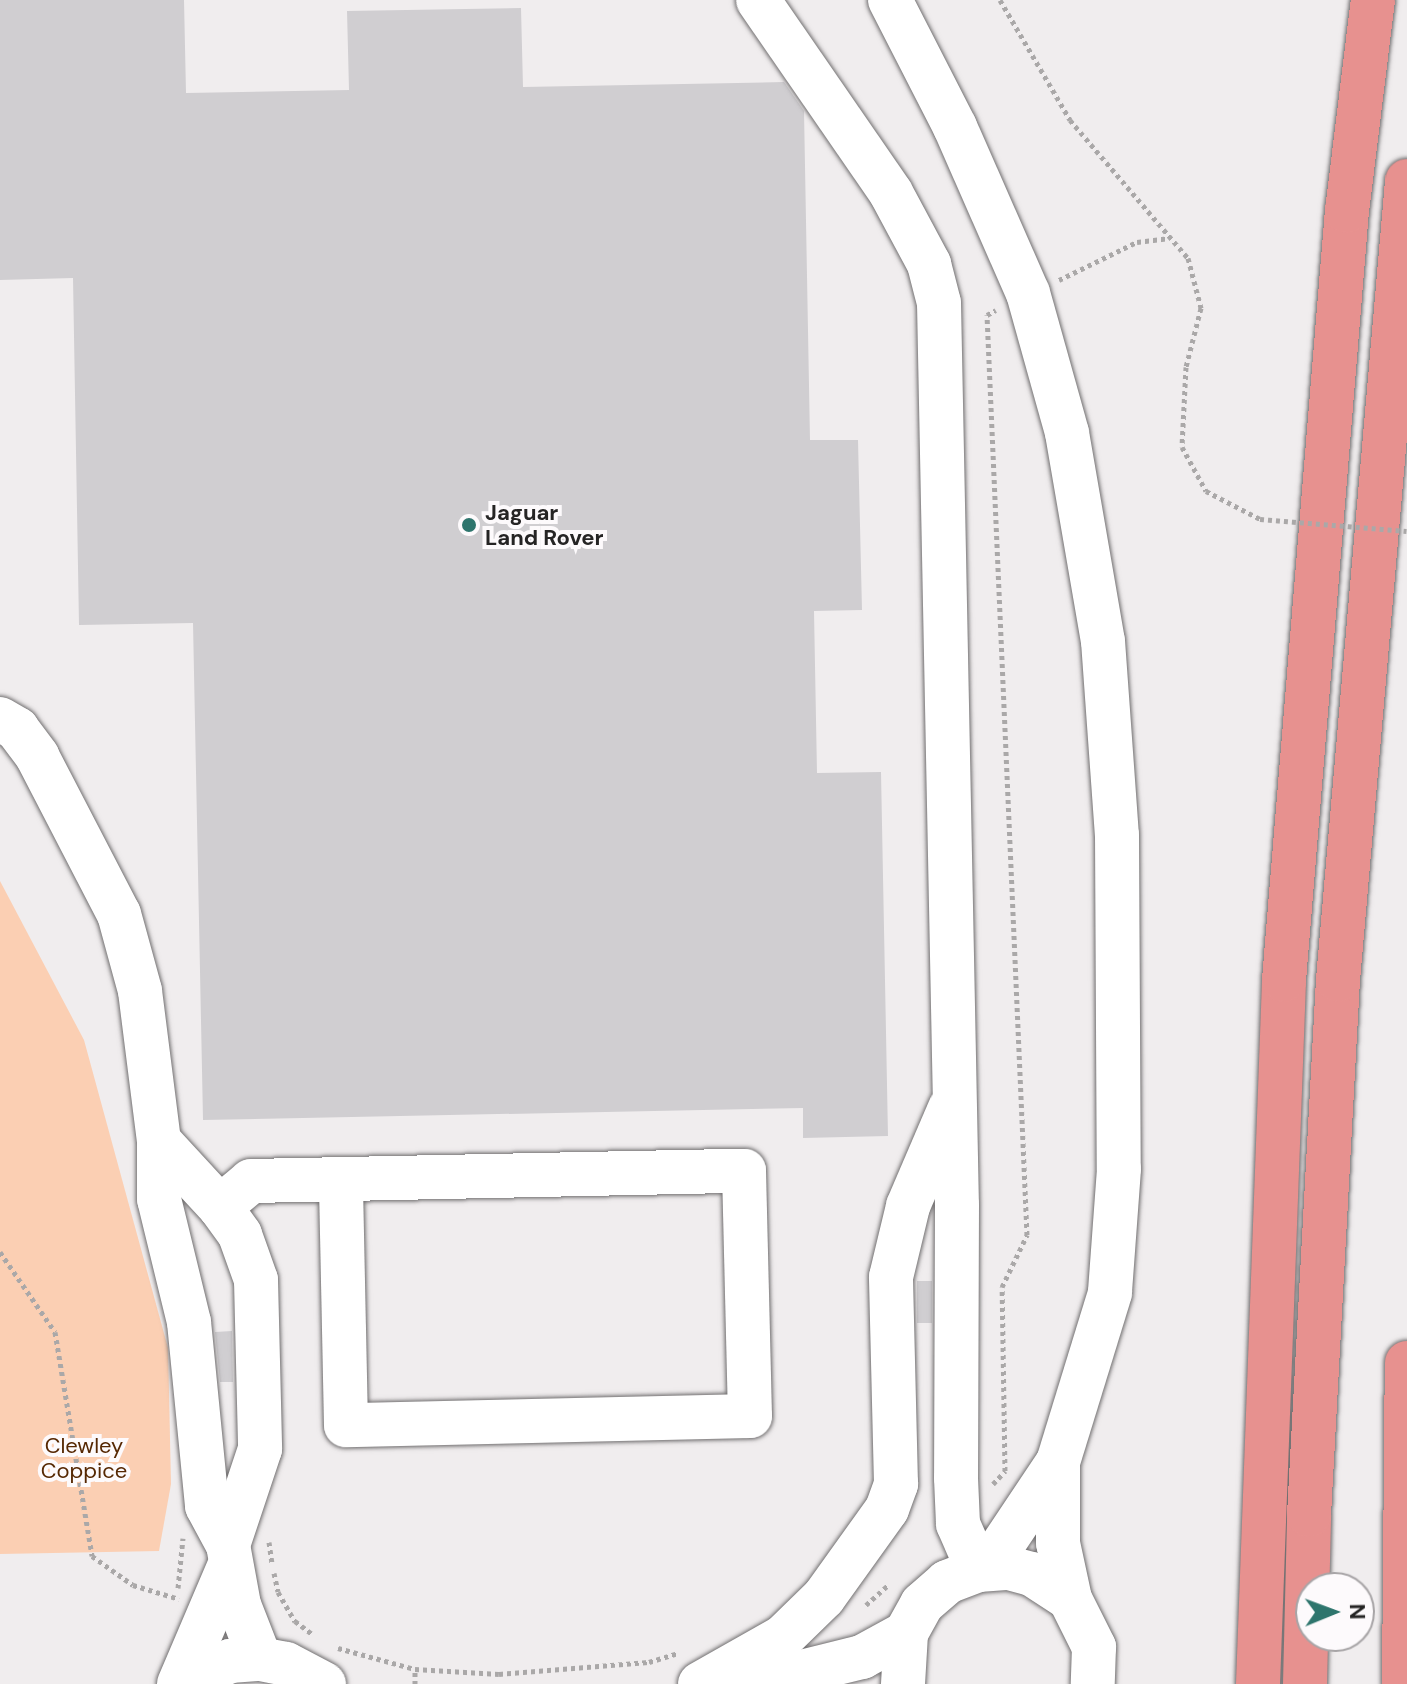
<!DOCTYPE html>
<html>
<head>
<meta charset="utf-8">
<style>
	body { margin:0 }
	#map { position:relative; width:1407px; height:1684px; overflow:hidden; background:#f0edee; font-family:"DM Sans",sans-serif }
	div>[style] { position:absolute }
	.green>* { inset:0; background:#fbcfb3 }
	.building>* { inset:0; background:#d0ced1; transform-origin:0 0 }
	.path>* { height:5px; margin-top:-2.5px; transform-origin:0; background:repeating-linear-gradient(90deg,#aaa8a8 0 4px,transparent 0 8px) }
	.roads { filter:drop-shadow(0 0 2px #716f70) drop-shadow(0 0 2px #716f70) }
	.minor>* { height:44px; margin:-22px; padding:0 22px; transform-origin:22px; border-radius:22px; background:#fff }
	.highway>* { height:44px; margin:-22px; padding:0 22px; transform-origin:22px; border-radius:22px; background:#e7918f }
	.path-bridge>* { height:5px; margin-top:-2.5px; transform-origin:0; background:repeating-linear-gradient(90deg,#aaa8a8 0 4px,transparent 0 8px) }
	.dots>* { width:22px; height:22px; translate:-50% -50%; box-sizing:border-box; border:4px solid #fdfafc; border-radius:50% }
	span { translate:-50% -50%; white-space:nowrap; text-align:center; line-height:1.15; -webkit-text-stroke:8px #fdfafc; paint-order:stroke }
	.poi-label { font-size:22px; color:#252424; font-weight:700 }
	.left { translate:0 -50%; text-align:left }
	.park-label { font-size:22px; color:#562803 }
	.north { position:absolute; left:1295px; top:1572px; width:80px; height:80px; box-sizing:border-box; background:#fdfafc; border:2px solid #a7a4a6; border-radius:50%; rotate:89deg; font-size:22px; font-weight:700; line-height:32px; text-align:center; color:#252424 }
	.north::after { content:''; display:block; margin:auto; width:28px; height:36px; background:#2e756d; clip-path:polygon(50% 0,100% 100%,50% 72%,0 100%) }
</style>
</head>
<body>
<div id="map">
	<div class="green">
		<i style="clip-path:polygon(0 881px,84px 1040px,168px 1348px,171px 1484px,159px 1551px,0 1554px)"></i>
	</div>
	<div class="building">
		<i style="clip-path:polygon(0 0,184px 0,186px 93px,349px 90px,347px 11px,521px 8px,523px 87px,784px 82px,804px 111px,810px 440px,858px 440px,862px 610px,814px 611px,817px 773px,881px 772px,888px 1136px,803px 1138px,803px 1108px,203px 1120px,193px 623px,79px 625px,73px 278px,0 280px)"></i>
		<i style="left:917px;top:1281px;width:15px;height:42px"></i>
		<i style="clip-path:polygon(232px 1331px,233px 1382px,220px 1382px,215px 1332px)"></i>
	</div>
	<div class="path">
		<i style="left:1000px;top:0;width:139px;rotate:59.7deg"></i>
		<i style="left:1070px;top:120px;width:182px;rotate:49.5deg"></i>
		<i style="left:1188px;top:258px;width:52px;rotate:75.4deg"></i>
		<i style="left:1201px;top:308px;width:61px;rotate:104.3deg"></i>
		<i style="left:1186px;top:367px;width:80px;rotate:92.9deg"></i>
		<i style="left:1182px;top:447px;width:50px;rotate:61.4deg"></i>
		<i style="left:1206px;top:491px;width:61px;rotate:27.4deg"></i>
		<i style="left:1059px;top:280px;width:87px;rotate:-26deg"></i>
		<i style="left:1137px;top:242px;width:31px;rotate:-7deg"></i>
		<i style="left:0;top:1252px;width:97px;rotate:55.5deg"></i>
		<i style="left:55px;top:1332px;width:227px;rotate:80.6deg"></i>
		<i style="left:92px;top:1556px;width:50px;rotate:35.3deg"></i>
		<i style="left:133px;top:1585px;width:48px;rotate:16.9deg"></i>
		<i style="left:993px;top:1484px;width:18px;rotate:-47deg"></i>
		<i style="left:1005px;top:1471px;width:184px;rotate:-90.9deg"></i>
		<i style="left:1002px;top:1287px;width:58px;rotate:-64.3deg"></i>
		<i style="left:1027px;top:1235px;width:921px;rotate:-92.49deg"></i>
		<i style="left:987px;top:315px;width:10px;rotate:-29deg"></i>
		<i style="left:269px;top:1542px;width:22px;rotate:82deg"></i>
		<i style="left:274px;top:1573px;width:19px;rotate:78deg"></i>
		<i style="left:278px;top:1592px;width:34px;rotate:60deg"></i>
		<i style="left:295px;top:1621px;width:21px;rotate:37deg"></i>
		<i style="left:178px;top:1588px;width:50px;rotate:-84.3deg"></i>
		<i style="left:866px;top:1605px;width:30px;rotate:-42deg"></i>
		<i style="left:338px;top:1648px;width:80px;rotate:15.3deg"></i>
		<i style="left:415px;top:1669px;width:84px;rotate:3.4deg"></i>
		<i style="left:499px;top:1674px;width:150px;rotate:-4.6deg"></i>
		<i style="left:649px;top:1662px;width:31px;rotate:-17deg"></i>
		<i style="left:415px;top:1684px;width:15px;rotate:-90deg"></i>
	</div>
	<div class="roads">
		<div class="minor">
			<i style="left:758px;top:0;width:234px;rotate:55.4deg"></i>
			<i style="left:891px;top:193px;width:81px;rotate:61.8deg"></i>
			<i style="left:929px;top:264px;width:40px;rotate:75.6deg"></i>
			<i style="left:939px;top:303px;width:902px;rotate:88.86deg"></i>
			<i style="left:957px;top:1205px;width:273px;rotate:90.2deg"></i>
			<i style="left:956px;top:1478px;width:46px;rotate:87.5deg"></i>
			<i style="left:958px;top:1524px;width:50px;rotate:66.5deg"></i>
			<i style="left:890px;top:0;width:143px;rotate:62.9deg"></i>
			<i style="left:955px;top:127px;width:181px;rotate:66.3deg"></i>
			<i style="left:1028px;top:293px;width:145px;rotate:74.4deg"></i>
			<i style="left:1067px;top:433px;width:211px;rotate:80.2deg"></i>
			<i style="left:1103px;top:641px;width:195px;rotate:85.9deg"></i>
			<i style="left:1117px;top:835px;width:334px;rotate:89.7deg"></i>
			<i style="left:1119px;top:1169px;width:124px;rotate:94.2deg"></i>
			<i style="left:1110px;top:1293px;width:177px;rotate:107.1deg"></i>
			<i style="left:1058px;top:1462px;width:128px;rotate:123.8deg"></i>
			<i style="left:0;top:719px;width:20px;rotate:30deg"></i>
			<i style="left:17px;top:729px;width:34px;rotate:53deg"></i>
			<i style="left:37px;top:756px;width:178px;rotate:62.6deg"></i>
			<i style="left:119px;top:914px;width:80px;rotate:74.7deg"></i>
			<i style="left:140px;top:991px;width:151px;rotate:82.8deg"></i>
			<i style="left:159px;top:1141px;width:58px;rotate:90deg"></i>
			<i style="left:159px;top:1199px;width:127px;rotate:76.3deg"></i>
			<i style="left:189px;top:1322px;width:185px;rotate:84.4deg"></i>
			<i style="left:207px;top:1506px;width:44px;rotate:61.7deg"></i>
			<i style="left:159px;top:1141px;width:90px;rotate:47.3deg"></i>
			<i style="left:220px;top:1207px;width:34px;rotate:54deg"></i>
			<i style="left:240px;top:1235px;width:48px;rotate:70.4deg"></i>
			<i style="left:256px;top:1280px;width:169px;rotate:88.6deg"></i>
			<i style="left:260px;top:1449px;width:101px;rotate:108.4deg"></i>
			<i style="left:228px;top:1545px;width:61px;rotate:79.6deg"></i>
			<i style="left:239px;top:1605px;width:58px;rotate:68.7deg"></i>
			<i style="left:220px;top:1207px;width:40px;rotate:-40deg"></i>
			<i style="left:251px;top:1181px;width:493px;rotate:-1.2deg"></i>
			<i style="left:744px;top:1171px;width:245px;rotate:88.6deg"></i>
			<i style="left:750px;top:1416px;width:404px;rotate:178.7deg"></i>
			<i style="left:346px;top:1425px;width:245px;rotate:-91.2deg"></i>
			<i style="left:1058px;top:1462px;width:81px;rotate:90deg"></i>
			<i style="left:1058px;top:1543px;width:57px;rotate:77.9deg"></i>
			<i style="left:718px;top:1682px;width:84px;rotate:-6.9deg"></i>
			<i style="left:801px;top:1672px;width:63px;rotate:-13.8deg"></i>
			<i style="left:862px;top:1657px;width:50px;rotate:-28.6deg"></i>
			<i style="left:179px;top:1684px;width:127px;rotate:-66.9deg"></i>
			<i style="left:181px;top:1684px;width:54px;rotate:-25.1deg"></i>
			<i style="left:230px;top:1661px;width:30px;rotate:-4deg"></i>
			<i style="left:260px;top:1659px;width:26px;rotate:11deg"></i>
			<i style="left:286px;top:1664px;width:43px;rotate:27.8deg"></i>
			<i style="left:700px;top:1684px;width:95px;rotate:-29.5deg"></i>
			<i style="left:783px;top:1637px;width:57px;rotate:-44.3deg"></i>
			<i style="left:824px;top:1597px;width:108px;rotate:-54.4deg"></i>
			<i style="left:887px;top:1509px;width:27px;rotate:-70deg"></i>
			<i style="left:896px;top:1484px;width:207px;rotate:-91.4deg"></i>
			<i style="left:891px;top:1277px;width:73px;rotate:-76.5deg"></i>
			<i style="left:908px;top:1206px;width:107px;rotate:-66.8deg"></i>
			<i style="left:903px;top:1684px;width:51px;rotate:-86.6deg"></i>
			<i style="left:906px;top:1633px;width:33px;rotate:-61deg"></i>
			<i style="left:922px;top:1604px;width:33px;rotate:-41deg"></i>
			<i style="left:947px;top:1582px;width:33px;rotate:-21deg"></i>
			<i style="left:978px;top:1570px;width:31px;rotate:-4deg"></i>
			<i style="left:1009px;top:1568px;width:24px;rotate:15deg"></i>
			<i style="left:1032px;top:1574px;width:45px;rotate:33.3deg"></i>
			<i style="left:1070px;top:1599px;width:54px;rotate:63.4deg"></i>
			<i style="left:1094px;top:1647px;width:37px;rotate:92deg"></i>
		</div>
		<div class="highway">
			<i style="left:1258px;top:1684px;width:704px;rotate:-87.88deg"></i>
			<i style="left:1284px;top:980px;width:772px;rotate:-85.32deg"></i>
			<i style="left:1347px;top:211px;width:213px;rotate:-83deg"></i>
			<i style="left:1305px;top:1684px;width:169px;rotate:-88.6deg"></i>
			<i style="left:1309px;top:1515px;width:536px;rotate:-86.9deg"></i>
			<i style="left:1338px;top:980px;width:802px;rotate:-85.06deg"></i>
			<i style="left:1404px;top:1684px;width:321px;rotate:-89.5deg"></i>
		</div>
	</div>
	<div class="path-bridge">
		<i style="left:1260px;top:519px;width:147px;rotate:4.7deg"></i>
	</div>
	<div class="dots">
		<i style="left:469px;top:525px;background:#2e756d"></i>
	</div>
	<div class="poi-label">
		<span class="left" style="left:485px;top:525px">Jaguar<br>Land Rover</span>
	</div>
	<div class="park-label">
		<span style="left:84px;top:1458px">Clewley<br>Coppice</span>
	</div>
	<div class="north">N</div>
</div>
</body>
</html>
